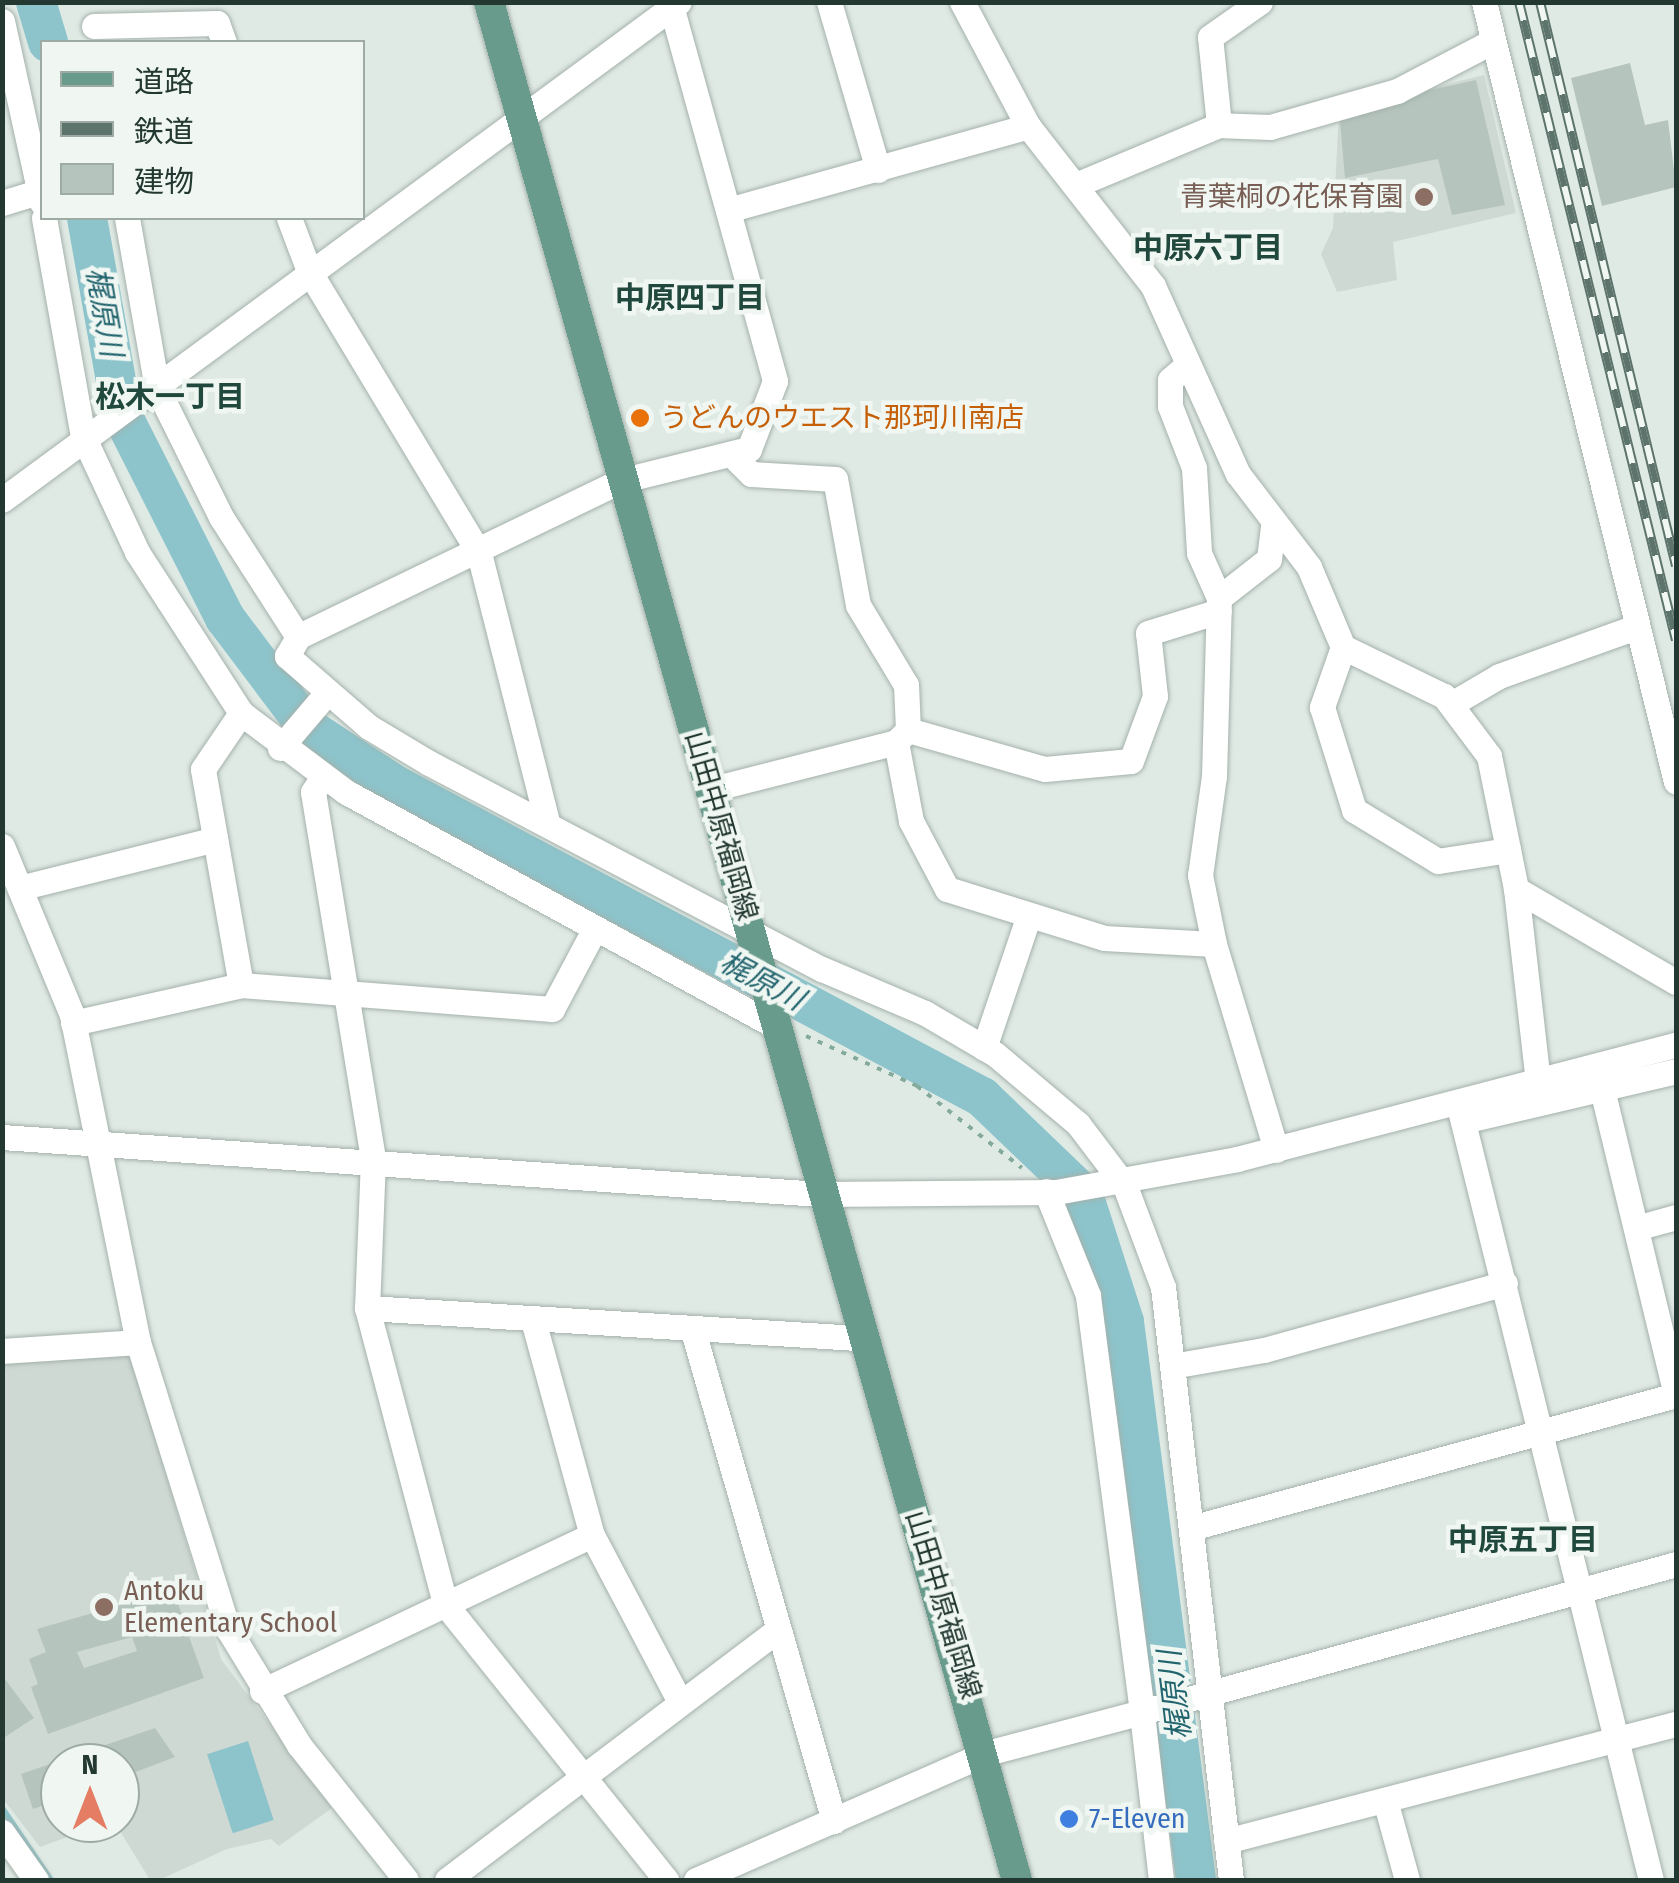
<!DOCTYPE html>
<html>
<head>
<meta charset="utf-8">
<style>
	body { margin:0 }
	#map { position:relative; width:1679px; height:1883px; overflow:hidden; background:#e0eae5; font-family:"Fira Sans Condensed","Noto Sans JP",sans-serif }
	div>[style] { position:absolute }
	.built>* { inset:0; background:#cfd9d4 }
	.water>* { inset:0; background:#8dc3ca; transform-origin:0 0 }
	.stream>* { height:6px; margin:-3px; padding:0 3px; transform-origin:3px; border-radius:3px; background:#8dc3ca }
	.river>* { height:40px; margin:-20px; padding:0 20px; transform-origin:20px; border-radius:20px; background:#8dc3ca }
	.building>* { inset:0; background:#b6c4be }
	.path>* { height:4px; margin-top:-2px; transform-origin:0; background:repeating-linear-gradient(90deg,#84aa9c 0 5px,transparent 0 13px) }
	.roads { filter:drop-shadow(0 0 2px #a4b1ab) drop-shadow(0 0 2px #a4b1ab) }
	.minor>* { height:25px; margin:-12.5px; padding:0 12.5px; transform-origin:12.5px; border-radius:12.5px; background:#fff }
	.major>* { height:30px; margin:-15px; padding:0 15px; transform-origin:15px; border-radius:15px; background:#699b8c }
	.rail>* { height:10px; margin-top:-5px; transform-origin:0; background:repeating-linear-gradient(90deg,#f0f7f3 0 19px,#5d746d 0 38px); box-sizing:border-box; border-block:2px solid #5d746d }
	.dots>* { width:28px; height:28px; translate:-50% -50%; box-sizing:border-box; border:5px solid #f0f7f3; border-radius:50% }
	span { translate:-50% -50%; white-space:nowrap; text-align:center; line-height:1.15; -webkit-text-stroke:9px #f0f7f3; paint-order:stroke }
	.education-label { font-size:28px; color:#785e54 }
	.right { translate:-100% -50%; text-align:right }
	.left { translate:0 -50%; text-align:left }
	.food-label { font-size:28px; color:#c56008 }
	.street-label { font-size:28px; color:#233831 }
	.shop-label { font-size:28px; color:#366cbe }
	.neighbourhood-label { font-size:30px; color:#21483d; font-weight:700 }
	.water-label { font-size:30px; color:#23656e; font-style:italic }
	.frame { position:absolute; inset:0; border:5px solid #233831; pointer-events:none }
	.legend { position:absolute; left:40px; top:40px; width:325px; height:180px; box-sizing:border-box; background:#f0f7f3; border:2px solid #9eaba5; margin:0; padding:12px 18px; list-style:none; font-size:30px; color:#233831 }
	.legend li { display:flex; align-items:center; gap:20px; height:50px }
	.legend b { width:50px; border:2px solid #9eaba5 }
	.north { position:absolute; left:40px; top:1743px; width:100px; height:100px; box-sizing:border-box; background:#f0f7f3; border:2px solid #9eaba5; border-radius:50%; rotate:0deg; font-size:28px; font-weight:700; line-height:40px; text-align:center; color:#233831 }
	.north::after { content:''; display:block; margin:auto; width:35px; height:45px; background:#e47d64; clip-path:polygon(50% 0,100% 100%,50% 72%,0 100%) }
</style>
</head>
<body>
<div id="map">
	<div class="built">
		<i style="clip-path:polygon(1484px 75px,1516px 213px,1393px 242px,1397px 280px,1337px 292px,1321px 254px,1333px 228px,1339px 110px)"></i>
		<i style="clip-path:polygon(129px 1350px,221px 1659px,332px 1808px,279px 1846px,271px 1839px,227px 1849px,159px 1880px,150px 1880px,115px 1823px,120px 1763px,60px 1763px,60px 1823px,106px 1823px,40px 1847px,3px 1799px,3px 1355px)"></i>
	</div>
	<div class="water">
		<i style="left:248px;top:1741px;width:83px;height:43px;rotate:72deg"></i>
	</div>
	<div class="stream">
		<i style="left:2px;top:1808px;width:87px;rotate:55.8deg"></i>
	</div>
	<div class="river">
		<i style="left:36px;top:2px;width:42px;rotate:73.3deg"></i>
		<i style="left:87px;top:218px;width:200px;rotate:79.9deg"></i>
		<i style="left:122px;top:415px;width:228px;rotate:63.1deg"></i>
		<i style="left:225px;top:618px;width:138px;rotate:53deg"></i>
		<i style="left:308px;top:728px;width:104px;rotate:33.2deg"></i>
		<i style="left:395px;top:785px;width:665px;rotate:27.99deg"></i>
		<i style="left:982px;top:1097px;width:140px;rotate:43.8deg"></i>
		<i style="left:1083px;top:1194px;width:134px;rotate:72.2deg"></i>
		<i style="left:1124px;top:1322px;width:563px;rotate:82.65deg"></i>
	</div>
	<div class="building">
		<i style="clip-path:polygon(1630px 63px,1645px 125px,1668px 120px,1676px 187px,1602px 206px,1571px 78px)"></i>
		<i style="clip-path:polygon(1476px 80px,1505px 205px,1452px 215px,1438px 159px,1345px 178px,1339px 110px)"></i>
		<i style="clip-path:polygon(evenodd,173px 1590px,185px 1623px,176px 1624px,179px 1636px,188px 1634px,204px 1678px,48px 1734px,31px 1687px,38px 1684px,29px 1659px,46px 1652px,37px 1629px,173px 1590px,132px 1637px,137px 1651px,84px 1668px,77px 1652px,132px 1637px)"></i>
		<i style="clip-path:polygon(2px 1675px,34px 1718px,2px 1739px)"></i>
		<i style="clip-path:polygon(155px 1728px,175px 1757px,120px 1778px,120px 1763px,60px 1763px,60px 1800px,33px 1809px,21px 1774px)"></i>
	</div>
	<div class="path">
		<i style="left:806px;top:1036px;width:122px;rotate:24.2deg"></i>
		<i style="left:917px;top:1086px;width:133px;rotate:38deg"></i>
	</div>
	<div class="roads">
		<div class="minor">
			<i style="left:670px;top:2px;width:393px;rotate:74.5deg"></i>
			<i style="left:775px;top:381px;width:73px;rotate:110.9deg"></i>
			<i style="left:749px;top:449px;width:133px;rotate:166.1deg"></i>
			<i style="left:620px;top:481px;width:358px;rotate:154.2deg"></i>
			<i style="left:298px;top:637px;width:22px;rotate:120deg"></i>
			<i style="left:287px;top:656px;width:108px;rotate:40.9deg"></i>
			<i style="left:369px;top:727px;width:70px;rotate:31deg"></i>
			<i style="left:429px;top:763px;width:444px;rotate:27.7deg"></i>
			<i style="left:822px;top:969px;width:112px;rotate:23.1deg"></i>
			<i style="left:925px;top:1013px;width:81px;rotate:30.4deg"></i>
			<i style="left:995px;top:1054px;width:109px;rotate:40.1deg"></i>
			<i style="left:1078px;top:1124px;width:78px;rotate:52.8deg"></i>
			<i style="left:1125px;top:1186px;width:108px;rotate:69.4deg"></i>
			<i style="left:1163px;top:1287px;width:597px;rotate:83.46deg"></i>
			<i style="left:829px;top:2px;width:175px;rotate:73.7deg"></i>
			<i style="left:962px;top:2px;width:140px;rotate:62deg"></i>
			<i style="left:1028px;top:126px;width:203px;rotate:52deg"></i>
			<i style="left:1153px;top:286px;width:206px;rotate:65.7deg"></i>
			<i style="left:1238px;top:474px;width:117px;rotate:52.6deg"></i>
			<i style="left:1309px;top:567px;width:87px;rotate:67deg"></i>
			<i style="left:1343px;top:647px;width:112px;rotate:25.9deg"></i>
			<i style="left:1444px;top:696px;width:75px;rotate:53.1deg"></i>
			<i style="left:1489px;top:756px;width:136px;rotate:78.5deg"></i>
			<i style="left:1516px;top:889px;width:193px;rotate:83.5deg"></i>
			<i style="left:1484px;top:2px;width:803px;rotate:76.17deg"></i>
			<i style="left:2px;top:21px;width:186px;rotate:77.6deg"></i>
			<i style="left:94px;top:26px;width:123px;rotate:-1.4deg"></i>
			<i style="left:217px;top:23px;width:20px;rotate:70deg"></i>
			<i style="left:1219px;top:125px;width:88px;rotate:-95.8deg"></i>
			<i style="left:1210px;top:37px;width:61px;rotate:-35deg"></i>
			<i style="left:1078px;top:184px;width:153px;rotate:-22.7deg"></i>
			<i style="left:1219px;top:125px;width:51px;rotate:2.2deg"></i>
			<i style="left:1270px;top:127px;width:132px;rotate:-15.8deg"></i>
			<i style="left:1397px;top:91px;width:108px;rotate:-27.5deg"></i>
			<i style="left:2px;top:203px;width:41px;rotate:-17.1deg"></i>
			<i style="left:728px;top:210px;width:312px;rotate:-15.6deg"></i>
			<i style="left:44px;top:218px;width:221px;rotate:79.9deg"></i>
			<i style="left:83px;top:436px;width:128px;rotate:65deg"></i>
			<i style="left:137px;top:552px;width:192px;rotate:57.1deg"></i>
			<i style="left:241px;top:713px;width:131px;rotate:37deg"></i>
			<i style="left:346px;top:792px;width:491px;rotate:28.6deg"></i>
			<i style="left:127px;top:218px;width:173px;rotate:80deg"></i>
			<i style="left:157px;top:388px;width:144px;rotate:63.6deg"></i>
			<i style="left:221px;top:517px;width:143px;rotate:57.3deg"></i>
			<i style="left:289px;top:218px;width:57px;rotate:69.3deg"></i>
			<i style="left:309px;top:271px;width:329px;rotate:58.9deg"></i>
			<i style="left:479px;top:553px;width:277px;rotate:75.8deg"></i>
			<i style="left:1186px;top:366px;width:21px;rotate:139deg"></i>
			<i style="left:1170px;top:380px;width:26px;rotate:90deg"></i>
			<i style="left:1170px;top:406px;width:66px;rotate:68.8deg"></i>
			<i style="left:1194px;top:468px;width:85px;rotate:86.6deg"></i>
			<i style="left:1199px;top:553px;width:49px;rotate:66deg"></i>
			<i style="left:1219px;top:598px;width:178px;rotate:91.6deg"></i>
			<i style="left:1214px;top:776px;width:100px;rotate:98deg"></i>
			<i style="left:1200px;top:875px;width:70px;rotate:78.5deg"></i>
			<i style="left:2px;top:500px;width:840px;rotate:-36.34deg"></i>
			<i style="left:1219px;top:598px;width:63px;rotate:-38deg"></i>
			<i style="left:1269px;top:559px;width:34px;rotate:-83deg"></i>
			<i style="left:1343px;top:647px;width:64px;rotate:109.3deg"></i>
			<i style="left:1322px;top:707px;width:108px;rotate:72.7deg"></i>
			<i style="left:1354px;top:810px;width:98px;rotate:31.3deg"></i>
			<i style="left:1438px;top:861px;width:71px;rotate:-8.9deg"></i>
			<i style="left:1453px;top:703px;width:53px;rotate:-30.4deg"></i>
			<i style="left:1499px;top:676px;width:145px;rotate:-19.7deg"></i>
			<i style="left:908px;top:730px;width:142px;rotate:15.9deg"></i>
			<i style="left:1045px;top:769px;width:86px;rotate:-5.3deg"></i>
			<i style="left:1131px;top:761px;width:69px;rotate:-69.7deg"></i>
			<i style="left:1155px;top:696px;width:63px;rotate:-96.3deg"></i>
			<i style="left:1148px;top:633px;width:74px;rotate:-17.2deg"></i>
			<i style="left:896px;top:742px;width:80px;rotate:79.2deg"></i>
			<i style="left:911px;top:821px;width:77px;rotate:62.1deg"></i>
			<i style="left:947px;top:889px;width:164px;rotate:17.3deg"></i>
			<i style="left:1104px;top:938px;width:110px;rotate:3.1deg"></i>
			<i style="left:1214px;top:944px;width:215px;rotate:73.2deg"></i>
			<i style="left:280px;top:748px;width:71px;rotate:-49.6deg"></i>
			<i style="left:323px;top:777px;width:18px;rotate:124deg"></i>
			<i style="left:313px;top:792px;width:372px;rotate:80.7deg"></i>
			<i style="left:373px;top:1159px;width:149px;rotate:92.3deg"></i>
			<i style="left:367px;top:1308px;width:306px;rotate:75.2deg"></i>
			<i style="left:445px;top:1604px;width:354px;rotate:51.3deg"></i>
			<i style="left:712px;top:789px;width:190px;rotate:-14.3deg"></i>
			<i style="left:896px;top:742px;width:17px;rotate:-45deg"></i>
			<i style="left:908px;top:730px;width:45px;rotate:-92.5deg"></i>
			<i style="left:906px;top:685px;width:93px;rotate:-121deg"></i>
			<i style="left:858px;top:605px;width:128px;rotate:-100.3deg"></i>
			<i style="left:835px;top:479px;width:84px;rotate:-176.6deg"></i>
			<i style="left:751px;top:474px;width:25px;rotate:-135deg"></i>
			<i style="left:2px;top:846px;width:183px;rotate:67.5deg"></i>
			<i style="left:72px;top:1015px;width:334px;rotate:78.6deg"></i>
			<i style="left:138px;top:1342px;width:301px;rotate:72.6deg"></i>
			<i style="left:228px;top:1629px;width:136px;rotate:58.5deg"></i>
			<i style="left:299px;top:1745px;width:172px;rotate:51.6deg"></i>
			<i style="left:23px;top:887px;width:198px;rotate:-14deg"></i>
			<i style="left:1516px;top:889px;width:185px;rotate:30.2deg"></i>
			<i style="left:241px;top:985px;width:312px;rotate:4.4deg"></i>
			<i style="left:552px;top:1009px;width:89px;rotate:-62deg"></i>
			<i style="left:73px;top:1023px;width:172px;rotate:-12.7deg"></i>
			<i style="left:241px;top:985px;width:219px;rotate:-100deg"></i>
			<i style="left:203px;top:769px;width:68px;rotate:-55.8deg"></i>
			<i style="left:984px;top:1048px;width:140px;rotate:-71.3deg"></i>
			<i style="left:1458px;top:1102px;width:802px;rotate:76.07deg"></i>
			<i style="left:1463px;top:1121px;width:219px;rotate:-13.2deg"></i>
			<i style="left:2px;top:1137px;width:819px;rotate:3.99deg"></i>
			<i style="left:819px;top:1194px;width:237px;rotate:-0.5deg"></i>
			<i style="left:1056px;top:1192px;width:184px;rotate:-10.3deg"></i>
			<i style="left:1237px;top:1159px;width:454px;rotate:-14.6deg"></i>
			<i style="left:1636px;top:1228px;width:41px;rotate:-15.4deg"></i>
			<i style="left:367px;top:1308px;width:498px;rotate:3.5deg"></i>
			<i style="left:533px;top:1320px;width:223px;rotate:74.7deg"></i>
			<i style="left:592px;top:1535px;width:189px;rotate:62.2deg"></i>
			<i style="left:693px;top:1331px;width:510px;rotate:73.95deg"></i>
			<i style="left:2px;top:1351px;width:136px;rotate:-3.8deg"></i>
			<i style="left:1172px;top:1366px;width:93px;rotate:-9.9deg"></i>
			<i style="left:1264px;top:1350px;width:250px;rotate:-15.5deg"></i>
			<i style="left:1191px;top:1528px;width:503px;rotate:-15.34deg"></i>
			<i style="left:1676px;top:1395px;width:316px;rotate:-103.6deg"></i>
			<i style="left:262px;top:1691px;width:365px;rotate:-25.3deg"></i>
			<i style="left:1385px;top:1800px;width:83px;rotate:74.6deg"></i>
			<i style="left:2px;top:1832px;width:59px;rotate:54.7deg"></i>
			<i style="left:1226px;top:1841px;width:465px;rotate:-14.6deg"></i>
			<i style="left:447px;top:1880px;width:413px;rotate:-37.1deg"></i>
			<i style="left:696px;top:1880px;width:318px;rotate:-23.6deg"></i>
			<i style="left:987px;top:1753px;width:160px;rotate:-14.8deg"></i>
			<i style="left:1142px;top:1712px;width:420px;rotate:-97.4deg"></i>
			<i style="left:1088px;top:1295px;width:112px;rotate:-112deg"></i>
			<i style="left:1161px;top:1880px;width:169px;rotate:-96.5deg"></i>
			<i style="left:1142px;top:1712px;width:554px;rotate:-15.49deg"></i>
		</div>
		<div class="major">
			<i style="left:489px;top:2px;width:1951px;rotate:74.3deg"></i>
		</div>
	</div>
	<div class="rail">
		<i style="left:1519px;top:2px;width:657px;rotate:76.18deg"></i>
		<i style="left:1540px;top:2px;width:580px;rotate:76.44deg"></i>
	</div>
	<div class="dots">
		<i style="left:1424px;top:197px;background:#8d6e63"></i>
		<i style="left:640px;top:418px;background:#e8710a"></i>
		<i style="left:104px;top:1607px;background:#8d6e63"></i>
		<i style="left:1069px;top:1819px;background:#3f7fe0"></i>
	</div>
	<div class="education-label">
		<span class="right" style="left:1404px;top:197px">青葉桐の花保育園</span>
		<span class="left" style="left:124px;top:1607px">Antoku<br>Elementary School</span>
	</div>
	<div class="food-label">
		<span class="left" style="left:660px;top:418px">うどんのウエスト那珂川南店</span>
	</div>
	<div class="street-label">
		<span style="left:721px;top:826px;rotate:74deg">山田中原福岡線</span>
		<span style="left:943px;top:1605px;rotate:73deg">山田中原福岡線</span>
	</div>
	<div class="shop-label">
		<span class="left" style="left:1089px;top:1819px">7-Eleven</span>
	</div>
	<div class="neighbourhood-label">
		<span style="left:1208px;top:248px">中原六丁目</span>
		<span style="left:690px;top:298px">中原四丁目</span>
		<span style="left:170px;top:397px">松木一丁目</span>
		<span style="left:1523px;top:1540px">中原五丁目</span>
	</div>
	<div class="water-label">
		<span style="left:104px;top:312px;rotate:80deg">梶原川</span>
		<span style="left:762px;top:981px;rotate:28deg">梶原川</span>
		<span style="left:1175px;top:1695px;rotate:-97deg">梶原川</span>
	</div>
	<div class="frame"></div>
	<ul class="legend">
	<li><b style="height:12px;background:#699b8c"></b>道路</li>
	<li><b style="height:12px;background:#5d746d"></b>鉄道</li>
	<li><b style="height:28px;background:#b6c4be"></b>建物</li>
	</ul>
	<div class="north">N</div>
</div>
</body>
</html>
